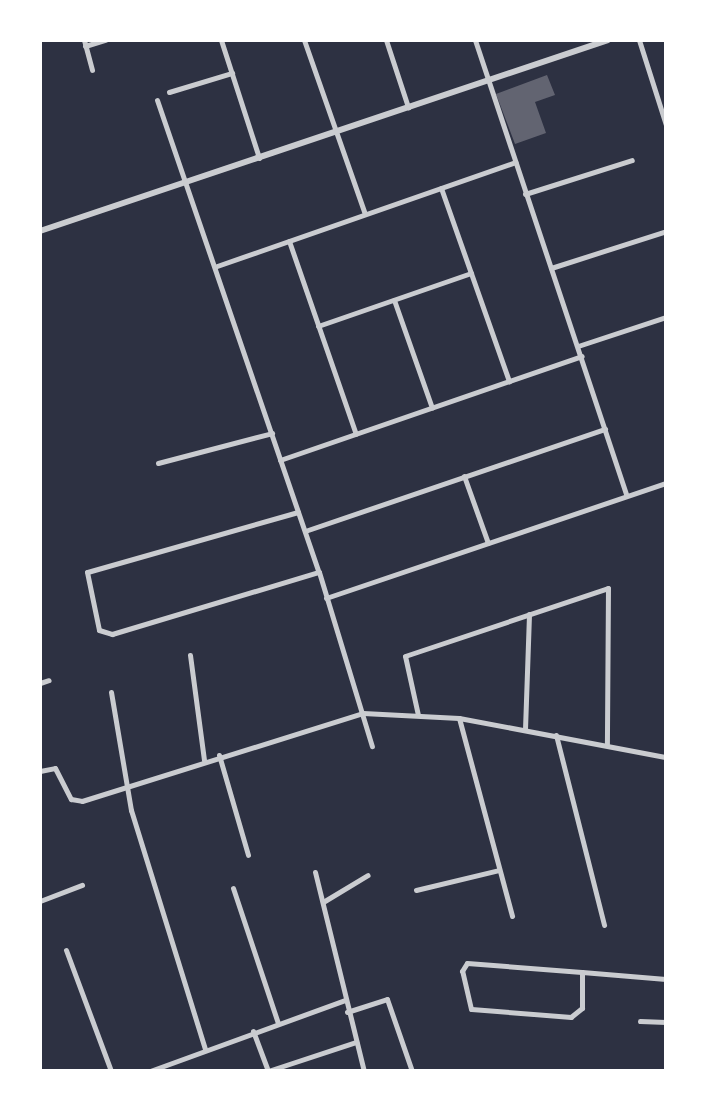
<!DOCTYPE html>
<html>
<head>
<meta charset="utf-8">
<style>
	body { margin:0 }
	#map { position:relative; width:706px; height:1111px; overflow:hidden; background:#2d3142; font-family:Roboto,sans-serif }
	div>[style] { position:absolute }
	.building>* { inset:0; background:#626471 }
	.minor>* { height:5px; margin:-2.5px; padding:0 2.5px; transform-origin:2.5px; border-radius:2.5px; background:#caccd0 }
	.tertiary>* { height:6px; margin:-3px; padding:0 3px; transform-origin:3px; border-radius:3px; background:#caccd0 }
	span { translate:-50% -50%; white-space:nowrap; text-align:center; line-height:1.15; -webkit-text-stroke:6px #fff; paint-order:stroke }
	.frame { position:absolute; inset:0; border:42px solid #fff; pointer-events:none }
</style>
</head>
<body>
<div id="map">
	<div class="building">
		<i style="clip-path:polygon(547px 75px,555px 95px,535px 102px,546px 133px,515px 144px,496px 94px)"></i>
	</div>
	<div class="minor">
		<i style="left:84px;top:40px;width:31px;rotate:75deg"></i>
		<i style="left:221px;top:40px;width:124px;rotate:72.1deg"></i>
		<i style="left:304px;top:40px;width:184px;rotate:70.7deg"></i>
		<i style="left:386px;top:40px;width:71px;rotate:71.8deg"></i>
		<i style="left:475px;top:40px;width:479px;rotate:71.6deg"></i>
		<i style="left:639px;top:40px;width:89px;rotate:72.4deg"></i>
		<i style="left:85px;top:46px;width:21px;rotate:-17deg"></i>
		<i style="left:169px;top:92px;width:66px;rotate:-16.8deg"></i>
		<i style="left:157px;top:100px;width:499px;rotate:71.1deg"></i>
		<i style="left:319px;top:572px;width:182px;rotate:73.1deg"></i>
		<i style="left:441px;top:188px;width:205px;rotate:70.6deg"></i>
		<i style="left:525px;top:194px;width:112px;rotate:-17.6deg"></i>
		<i style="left:289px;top:241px;width:204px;rotate:70.9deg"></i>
		<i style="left:217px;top:266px;width:316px;rotate:-19.2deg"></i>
		<i style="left:551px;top:268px;width:121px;rotate:-17.8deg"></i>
		<i style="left:394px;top:300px;width:114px;rotate:70.6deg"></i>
		<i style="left:318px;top:326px;width:162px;rotate:-19.1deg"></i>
		<i style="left:578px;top:346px;width:93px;rotate:-18.2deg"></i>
		<i style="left:280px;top:460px;width:319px;rotate:-19deg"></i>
		<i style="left:158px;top:463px;width:118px;rotate:-14.7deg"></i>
		<i style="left:464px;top:476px;width:71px;rotate:70.3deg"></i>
		<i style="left:298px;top:512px;width:219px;rotate:164.1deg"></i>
		<i style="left:87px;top:572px;width:59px;rotate:78.3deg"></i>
		<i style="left:99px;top:630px;width:14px;rotate:17deg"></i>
		<i style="left:112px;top:634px;width:216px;rotate:-16.7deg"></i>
		<i style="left:305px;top:531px;width:317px;rotate:-18.8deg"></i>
		<i style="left:326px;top:598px;width:359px;rotate:-18.7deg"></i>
		<i style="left:190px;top:655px;width:106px;rotate:82.4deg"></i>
		<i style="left:40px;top:683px;width:9px;rotate:-18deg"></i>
		<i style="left:111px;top:692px;width:120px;rotate:80.4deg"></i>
		<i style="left:131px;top:810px;width:250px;rotate:72.8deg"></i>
		<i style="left:418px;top:715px;width:60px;rotate:-102.4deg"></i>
		<i style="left:405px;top:656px;width:214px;rotate:-18.5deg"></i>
		<i style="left:608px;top:588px;width:156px;rotate:90.4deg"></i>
		<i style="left:459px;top:718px;width:205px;rotate:75deg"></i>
		<i style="left:525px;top:729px;width:115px;rotate:-88deg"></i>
		<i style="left:556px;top:735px;width:196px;rotate:75.8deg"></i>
		<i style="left:219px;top:755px;width:104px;rotate:73.8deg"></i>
		<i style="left:40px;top:771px;width:15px;rotate:-11deg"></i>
		<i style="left:55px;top:768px;width:35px;rotate:63deg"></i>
		<i style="left:71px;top:799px;width:11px;rotate:10deg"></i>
		<i style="left:82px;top:801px;width:294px;rotate:-17.4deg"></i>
		<i style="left:363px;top:713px;width:96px;rotate:3deg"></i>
		<i style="left:459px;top:718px;width:211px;rotate:10.7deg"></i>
		<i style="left:315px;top:872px;width:205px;rotate:76.2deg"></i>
		<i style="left:233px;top:888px;width:142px;rotate:71.6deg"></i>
		<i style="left:416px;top:890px;width:85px;rotate:-13.5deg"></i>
		<i style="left:40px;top:901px;width:45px;rotate:-20.9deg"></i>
		<i style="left:323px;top:902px;width:52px;rotate:-31deg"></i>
		<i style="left:66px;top:950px;width:129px;rotate:69.6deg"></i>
		<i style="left:582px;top:972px;width:36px;rotate:90deg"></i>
		<i style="left:582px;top:1008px;width:14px;rotate:141deg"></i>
		<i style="left:571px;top:1017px;width:100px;rotate:-175.4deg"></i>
		<i style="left:471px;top:1009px;width:39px;rotate:-103deg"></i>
		<i style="left:462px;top:971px;width:9px;rotate:-58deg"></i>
		<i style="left:467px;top:963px;width:115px;rotate:4.5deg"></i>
		<i style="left:582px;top:972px;width:84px;rotate:4.8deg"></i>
		<i style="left:347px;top:1012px;width:42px;rotate:-18deg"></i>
		<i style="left:387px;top:999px;width:76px;rotate:70.9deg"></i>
		<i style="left:640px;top:1021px;width:26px;rotate:2deg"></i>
		<i style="left:253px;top:1031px;width:43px;rotate:69.4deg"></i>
		<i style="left:150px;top:1071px;width:208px;rotate:-20deg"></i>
		<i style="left:268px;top:1071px;width:93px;rotate:-18.2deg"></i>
	</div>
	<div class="tertiary">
		<i style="left:40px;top:231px;width:599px;rotate:-18.59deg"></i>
	</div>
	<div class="frame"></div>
</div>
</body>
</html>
